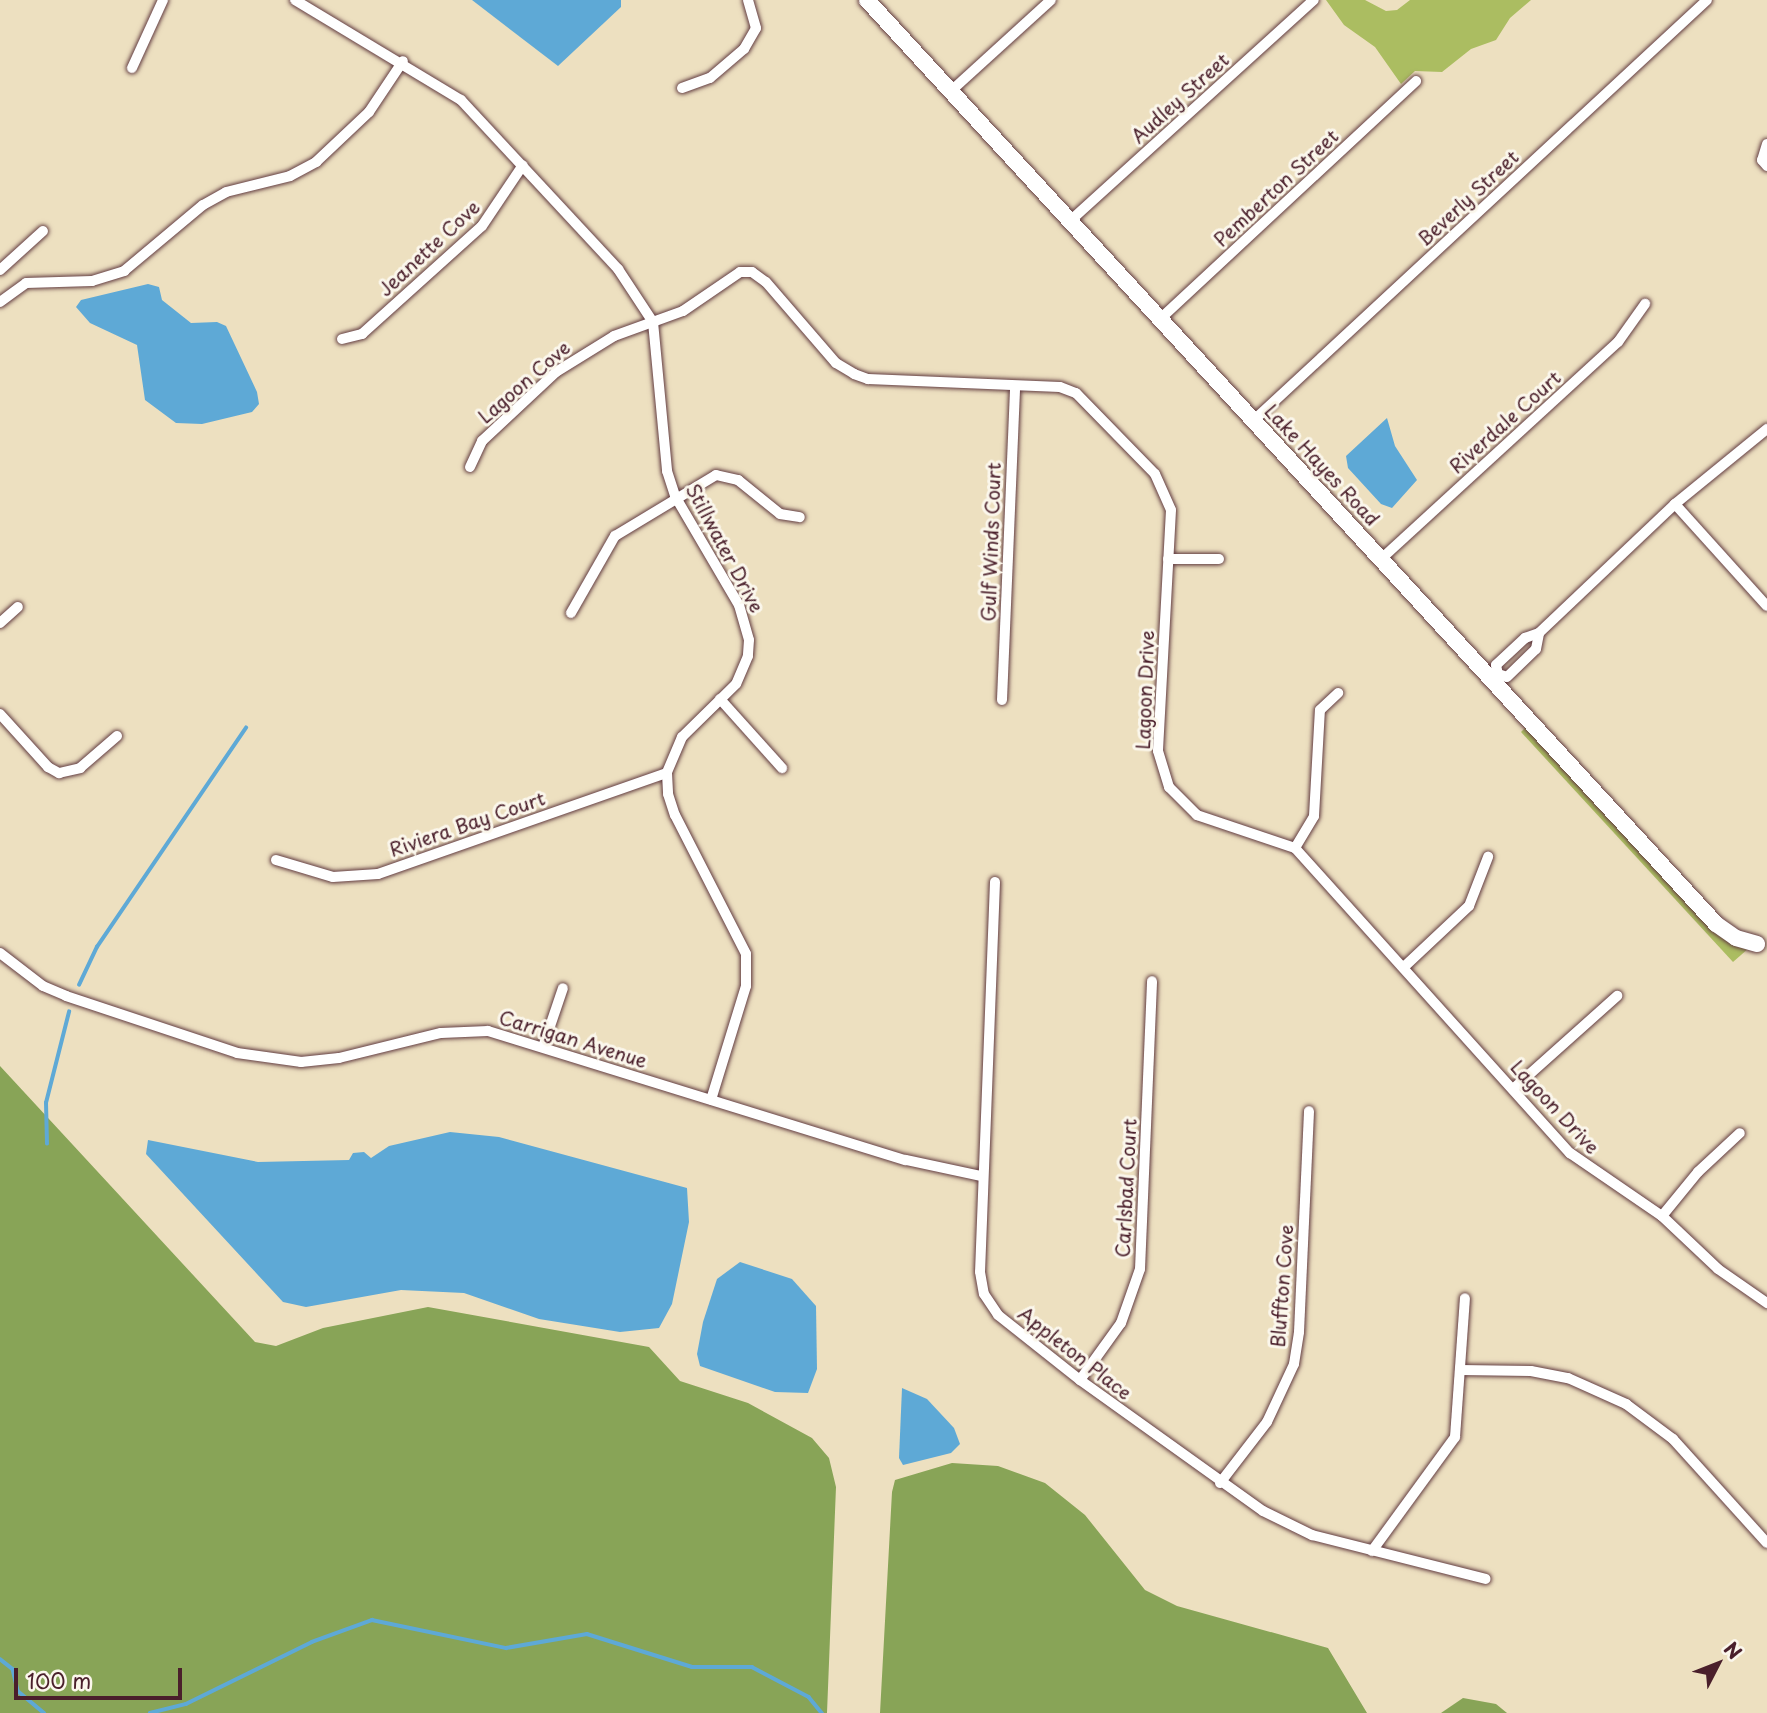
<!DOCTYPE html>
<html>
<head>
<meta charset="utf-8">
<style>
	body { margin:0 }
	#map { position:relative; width:1767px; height:1713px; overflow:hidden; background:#ede0c0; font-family:"Playpen Sans",sans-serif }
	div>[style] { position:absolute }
	.green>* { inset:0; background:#abbd61 }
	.forest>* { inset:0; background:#88a457 }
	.water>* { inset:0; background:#5ea9d6 }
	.stream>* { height:3.5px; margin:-1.75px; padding:0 1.75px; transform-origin:1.75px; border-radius:1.75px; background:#5ea9d6 }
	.roads { filter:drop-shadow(0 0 2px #623c41) drop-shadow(0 0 2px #623c41) }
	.street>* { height:10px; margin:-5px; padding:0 5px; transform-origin:5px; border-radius:5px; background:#fff }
	.secondary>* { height:16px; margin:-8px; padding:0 8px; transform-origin:8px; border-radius:8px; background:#fff }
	span { translate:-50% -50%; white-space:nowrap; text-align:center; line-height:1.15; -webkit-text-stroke:6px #fbf7ec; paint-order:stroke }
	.street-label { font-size:19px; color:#4a1f2b }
	.north { position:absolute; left:1683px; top:1629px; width:70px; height:70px; -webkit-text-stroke:5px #fbf7ec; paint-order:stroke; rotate:48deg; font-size:19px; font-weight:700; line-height:28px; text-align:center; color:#4a1f2b }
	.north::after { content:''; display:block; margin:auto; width:24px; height:32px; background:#4a1f2b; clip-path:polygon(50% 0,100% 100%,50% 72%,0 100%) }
	.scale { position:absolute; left:14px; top:1668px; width:168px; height:32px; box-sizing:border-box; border:4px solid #4a1f2b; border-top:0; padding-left:9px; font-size:21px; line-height:24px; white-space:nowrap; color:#4a1f2b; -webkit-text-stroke:5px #fbf7ec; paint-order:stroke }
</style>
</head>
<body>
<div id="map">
	<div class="green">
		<i style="clip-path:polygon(1326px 0,1365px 0,1386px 11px,1397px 10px,1410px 0,1531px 0,1510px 18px,1496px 40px,1471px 49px,1442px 72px,1415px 71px,1401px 84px,1375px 47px,1344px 25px)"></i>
		<i style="clip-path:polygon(1526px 727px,1749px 948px,1733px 962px,1521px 732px)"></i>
	</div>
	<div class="forest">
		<i style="clip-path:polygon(0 1066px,255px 1342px,276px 1346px,323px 1328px,428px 1307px,649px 1347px,680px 1381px,748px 1403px,812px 1438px,829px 1458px,836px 1487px,827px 1713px,0 1713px)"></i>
		<i style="clip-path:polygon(952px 1463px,998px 1466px,1045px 1483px,1085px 1515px,1145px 1590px,1177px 1606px,1328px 1648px,1367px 1713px,880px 1713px,892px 1492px,895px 1480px)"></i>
		<i style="clip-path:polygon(1463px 1698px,1496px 1704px,1507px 1713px,1441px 1713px)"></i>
	</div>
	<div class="water">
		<i style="clip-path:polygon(472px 0,621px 0,621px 7px,558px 66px)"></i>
		<i style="clip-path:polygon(148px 284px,159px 287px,162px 300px,191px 323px,217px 322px,226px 326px,257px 392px,259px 404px,252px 412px,202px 424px,176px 423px,145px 400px,137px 345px,90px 323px,76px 307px,81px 300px)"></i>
		<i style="clip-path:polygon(1387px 418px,1395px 446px,1417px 480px,1392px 508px,1381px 504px,1348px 468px,1346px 456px)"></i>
		<i style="clip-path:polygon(450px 1132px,499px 1137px,687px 1188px,689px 1222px,672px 1304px,659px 1328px,620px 1332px,539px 1319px,464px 1293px,401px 1290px,306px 1307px,283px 1302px,146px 1154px,148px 1140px,258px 1162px,349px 1160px,353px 1153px,364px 1152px,371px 1158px,389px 1146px)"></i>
		<i style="clip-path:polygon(740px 1262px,792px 1279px,816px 1306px,817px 1369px,808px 1393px,775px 1392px,700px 1366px,697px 1354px,703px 1322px,717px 1279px)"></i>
		<i style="clip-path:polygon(902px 1388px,927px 1399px,954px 1428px,960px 1444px,951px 1453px,903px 1465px,899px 1458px)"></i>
	</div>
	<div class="stream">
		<i style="left:79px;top:985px;width:42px;rotate:-64.7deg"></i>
		<i style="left:97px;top:947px;width:265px;rotate:-55.8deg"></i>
		<i style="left:47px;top:1144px;width:41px;rotate:-91.4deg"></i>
		<i style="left:46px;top:1103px;width:94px;rotate:-75.8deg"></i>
		<i style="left:0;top:1659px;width:16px;rotate:38deg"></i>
		<i style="left:13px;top:1669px;width:23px;rotate:77deg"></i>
		<i style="left:18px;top:1691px;width:34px;rotate:40deg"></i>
		<i style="left:150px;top:1713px;width:37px;rotate:-14deg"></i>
		<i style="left:186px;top:1704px;width:140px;rotate:-26.2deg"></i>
		<i style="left:312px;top:1642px;width:64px;rotate:-20.1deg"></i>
		<i style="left:372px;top:1620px;width:137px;rotate:11.8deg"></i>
		<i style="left:506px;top:1648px;width:82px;rotate:-9.8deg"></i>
		<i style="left:587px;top:1634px;width:110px;rotate:17.4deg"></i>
		<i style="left:692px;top:1667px;width:60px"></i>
		<i style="left:752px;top:1667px;width:64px;rotate:27.8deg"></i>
		<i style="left:809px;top:1697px;width:21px;rotate:51deg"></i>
	</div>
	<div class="roads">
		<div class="street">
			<i style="left:295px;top:0;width:194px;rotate:31.1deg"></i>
			<i style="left:461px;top:100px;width:231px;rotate:47.1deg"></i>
			<i style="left:618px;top:269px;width:64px;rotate:56.6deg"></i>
			<i style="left:653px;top:322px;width:150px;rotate:84.6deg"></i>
			<i style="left:667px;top:471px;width:26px;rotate:72deg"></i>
			<i style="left:675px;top:496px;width:126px;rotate:59.6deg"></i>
			<i style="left:739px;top:605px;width:36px;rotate:74deg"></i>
			<i style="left:749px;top:640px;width:16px;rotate:94deg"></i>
			<i style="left:748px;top:656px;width:30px;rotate:113deg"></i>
			<i style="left:736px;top:684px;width:76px;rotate:135.5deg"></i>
			<i style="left:682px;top:737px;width:39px;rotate:113deg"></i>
			<i style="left:667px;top:773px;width:21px;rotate:87deg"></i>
			<i style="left:668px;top:794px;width:22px;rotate:72deg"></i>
			<i style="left:675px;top:815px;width:156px;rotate:62.9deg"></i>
			<i style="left:746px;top:954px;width:32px;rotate:90deg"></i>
			<i style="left:746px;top:986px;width:119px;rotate:107.1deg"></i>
			<i style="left:132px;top:68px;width:75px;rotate:-65.5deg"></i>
			<i style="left:682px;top:88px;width:30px;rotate:-20deg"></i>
			<i style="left:710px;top:78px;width:45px;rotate:-40.5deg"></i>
			<i style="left:744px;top:49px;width:24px;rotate:-60deg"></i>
			<i style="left:756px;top:28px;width:29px;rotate:-106deg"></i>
			<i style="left:951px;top:91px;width:135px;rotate:-42.3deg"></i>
			<i style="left:1767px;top:144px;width:17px;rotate:107deg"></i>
			<i style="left:1762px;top:160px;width:8px;rotate:50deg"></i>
			<i style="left:1070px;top:221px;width:329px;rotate:-42.2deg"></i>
			<i style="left:0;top:270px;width:58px;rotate:-42.2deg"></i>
			<i style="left:0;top:302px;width:32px;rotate:-36deg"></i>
			<i style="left:26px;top:283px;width:66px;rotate:-1.7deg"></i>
			<i style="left:92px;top:281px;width:34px;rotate:-17deg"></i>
			<i style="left:124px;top:271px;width:103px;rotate:-39.9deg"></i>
			<i style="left:203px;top:205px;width:26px;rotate:-29deg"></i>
			<i style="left:226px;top:192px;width:66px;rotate:-14deg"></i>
			<i style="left:290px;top:176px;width:30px;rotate:-28deg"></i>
			<i style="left:316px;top:162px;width:73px;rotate:-43.3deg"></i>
			<i style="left:369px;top:112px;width:61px;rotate:-56.3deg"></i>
			<i style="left:1159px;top:320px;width:351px;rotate:-42.9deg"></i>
			<i style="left:342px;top:339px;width:21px;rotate:-14deg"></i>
			<i style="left:362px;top:334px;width:161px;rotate:-42deg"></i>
			<i style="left:482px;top:226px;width:73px;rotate:-56.1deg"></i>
			<i style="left:1253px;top:421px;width:619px;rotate:-42.84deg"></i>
			<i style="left:470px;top:467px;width:29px;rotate:-65deg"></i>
			<i style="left:482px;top:441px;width:101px;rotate:-43deg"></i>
			<i style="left:556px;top:372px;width:68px;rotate:-31.8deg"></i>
			<i style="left:614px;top:336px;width:73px;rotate:-19.9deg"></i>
			<i style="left:683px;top:311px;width:69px;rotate:-34.4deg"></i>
			<i style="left:740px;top:272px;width:12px"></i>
			<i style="left:752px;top:272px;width:17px;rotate:36deg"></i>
			<i style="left:766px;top:282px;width:107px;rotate:49.2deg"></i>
			<i style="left:836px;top:363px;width:21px;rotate:31deg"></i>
			<i style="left:854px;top:374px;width:15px;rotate:20deg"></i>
			<i style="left:868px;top:379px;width:192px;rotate:2.4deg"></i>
			<i style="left:1060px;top:387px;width:17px;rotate:21deg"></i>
			<i style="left:1076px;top:393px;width:113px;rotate:45.7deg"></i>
			<i style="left:1155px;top:474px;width:39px;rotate:66deg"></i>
			<i style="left:1171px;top:510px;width:241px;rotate:93.1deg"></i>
			<i style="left:1158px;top:751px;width:38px;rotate:73deg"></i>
			<i style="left:1169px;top:787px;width:40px;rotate:45deg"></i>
			<i style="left:1197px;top:815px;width:103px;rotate:18.6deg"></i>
			<i style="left:1295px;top:848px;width:411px;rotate:48deg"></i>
			<i style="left:1570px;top:1153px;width:112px;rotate:34.4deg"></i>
			<i style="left:1662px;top:1216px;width:77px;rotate:43.4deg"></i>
			<i style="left:1718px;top:1269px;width:60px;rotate:34.8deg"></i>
			<i style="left:1675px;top:504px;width:137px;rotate:48deg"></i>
			<i style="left:1168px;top:559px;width:51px"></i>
			<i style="left:1380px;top:560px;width:323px;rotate:-42.5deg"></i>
			<i style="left:1618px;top:342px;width:47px;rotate:-54.6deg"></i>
			<i style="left:571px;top:613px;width:89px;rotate:-60.3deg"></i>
			<i style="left:615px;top:536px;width:118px;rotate:-31.1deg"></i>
			<i style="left:716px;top:475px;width:23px;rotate:13deg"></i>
			<i style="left:738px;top:480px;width:54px;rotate:39deg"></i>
			<i style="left:780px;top:514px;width:20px;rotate:9deg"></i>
			<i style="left:0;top:623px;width:24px;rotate:-42deg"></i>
			<i style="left:1498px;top:674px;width:9px;rotate:18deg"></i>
			<i style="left:1507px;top:677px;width:40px;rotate:-44deg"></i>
			<i style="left:1536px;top:649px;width:16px;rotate:-79deg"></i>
			<i style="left:1491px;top:680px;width:9px;rotate:-41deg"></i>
			<i style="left:1498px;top:674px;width:9px;rotate:-103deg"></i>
			<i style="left:1496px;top:665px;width:40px;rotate:-43deg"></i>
			<i style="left:1525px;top:638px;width:15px;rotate:-20deg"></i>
			<i style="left:1539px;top:633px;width:187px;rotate:-43.5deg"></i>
			<i style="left:1675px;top:504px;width:119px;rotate:-39.2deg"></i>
			<i style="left:720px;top:699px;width:93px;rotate:48.1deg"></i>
			<i style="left:1002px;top:700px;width:314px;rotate:-87.6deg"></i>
			<i style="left:0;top:714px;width:72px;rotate:47.8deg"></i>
			<i style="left:48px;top:767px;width:13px;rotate:29deg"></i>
			<i style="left:59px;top:773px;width:22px;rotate:-13deg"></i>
			<i style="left:80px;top:768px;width:49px;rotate:-40.9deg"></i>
			<i style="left:1295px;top:848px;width:37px;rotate:-59deg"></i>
			<i style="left:1314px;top:816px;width:106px;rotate:-86.8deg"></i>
			<i style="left:1320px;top:710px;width:25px;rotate:-43deg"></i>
			<i style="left:276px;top:860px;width:59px;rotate:16.6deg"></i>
			<i style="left:333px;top:877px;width:45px;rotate:-3.8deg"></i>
			<i style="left:378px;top:874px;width:306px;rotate:-19.3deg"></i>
			<i style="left:995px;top:882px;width:390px;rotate:92.2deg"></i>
			<i style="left:980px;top:1272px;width:22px;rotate:80deg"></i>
			<i style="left:984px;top:1294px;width:25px;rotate:56deg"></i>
			<i style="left:998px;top:1315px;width:105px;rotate:38.4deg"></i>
			<i style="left:1080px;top:1380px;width:225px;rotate:35.6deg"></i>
			<i style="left:1263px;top:1511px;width:55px;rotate:26.1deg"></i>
			<i style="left:1312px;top:1535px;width:179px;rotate:14.2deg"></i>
			<i style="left:0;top:953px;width:54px;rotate:37.5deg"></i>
			<i style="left:43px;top:986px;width:25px;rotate:23deg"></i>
			<i style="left:66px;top:996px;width:180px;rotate:18.4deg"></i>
			<i style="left:237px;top:1053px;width:65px;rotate:8deg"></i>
			<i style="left:301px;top:1062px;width:38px;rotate:-6deg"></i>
			<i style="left:339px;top:1058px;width:105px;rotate:-13.8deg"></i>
			<i style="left:441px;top:1033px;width:47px;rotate:-2.4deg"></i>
			<i style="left:488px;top:1031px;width:437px;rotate:17.2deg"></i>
			<i style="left:906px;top:1160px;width:77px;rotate:12deg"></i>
			<i style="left:1405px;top:966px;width:88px;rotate:-43.2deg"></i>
			<i style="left:1469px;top:906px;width:53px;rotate:-68.8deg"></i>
			<i style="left:543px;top:1047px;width:62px;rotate:-71.3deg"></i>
			<i style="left:1513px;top:1089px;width:140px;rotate:-41.8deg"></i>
			<i style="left:1662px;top:1216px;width:57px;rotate:-50.7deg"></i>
			<i style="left:1698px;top:1172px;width:57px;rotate:-42.9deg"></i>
			<i style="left:1460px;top:1370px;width:71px;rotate:0.8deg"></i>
			<i style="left:1531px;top:1371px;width:38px;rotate:11deg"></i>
			<i style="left:1568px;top:1378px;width:64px;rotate:24.1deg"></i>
			<i style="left:1626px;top:1404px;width:59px;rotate:36.7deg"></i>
			<i style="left:1673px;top:1439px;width:140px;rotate:47.9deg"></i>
			<i style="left:1080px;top:1380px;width:70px;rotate:-54.3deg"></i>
			<i style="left:1121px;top:1323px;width:57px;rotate:-70.6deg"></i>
			<i style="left:1140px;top:1269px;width:288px;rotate:-87.6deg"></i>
			<i style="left:1220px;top:1483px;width:77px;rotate:-52.4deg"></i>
			<i style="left:1267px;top:1422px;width:64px;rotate:-65deg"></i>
			<i style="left:1294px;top:1364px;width:32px;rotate:-81deg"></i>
			<i style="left:1299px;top:1332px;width:221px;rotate:-87.4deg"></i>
			<i style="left:1372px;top:1551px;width:141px;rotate:-53.9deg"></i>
			<i style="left:1455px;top:1437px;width:139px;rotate:-85.9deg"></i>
		</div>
		<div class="secondary">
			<i style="left:867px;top:0;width:1255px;rotate:47.42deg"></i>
			<i style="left:1716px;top:924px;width:24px;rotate:35deg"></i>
			<i style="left:1736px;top:938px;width:22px;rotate:16deg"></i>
		</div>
	</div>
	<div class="street-label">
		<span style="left:1180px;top:98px;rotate:-42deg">Audley Street</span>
		<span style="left:1276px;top:188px;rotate:-43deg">Pemberton Street</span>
		<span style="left:1468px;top:198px;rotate:-43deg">Beverly Street</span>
		<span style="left:429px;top:248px;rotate:-43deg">Jeanette Cove</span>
		<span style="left:524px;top:382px;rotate:-41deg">Lagoon Cove</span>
		<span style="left:1505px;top:422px;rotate:-42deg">Riverdale Court</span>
		<span style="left:1322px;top:465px;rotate:47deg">Lake Hayes Road</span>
		<span style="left:991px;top:542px;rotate:-88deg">Gulf Winds Court</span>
		<span style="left:725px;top:548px;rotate:62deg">Stillwater Drive</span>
		<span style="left:1145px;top:690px;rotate:-88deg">Lagoon Drive</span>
		<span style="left:467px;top:824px;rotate:-19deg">Riviera Bay Court</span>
		<span style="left:573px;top:1039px;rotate:17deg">Carrigan Avenue</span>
		<span style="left:1555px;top:1107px;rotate:47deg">Lagoon Drive</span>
		<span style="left:1126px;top:1188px;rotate:-87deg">Carlsbad Court</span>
		<span style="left:1282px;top:1286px;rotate:-86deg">Bluffton Cove</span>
		<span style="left:1075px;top:1353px;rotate:38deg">Appleton Place</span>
	</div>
	<div class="north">N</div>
	<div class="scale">100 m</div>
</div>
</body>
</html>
